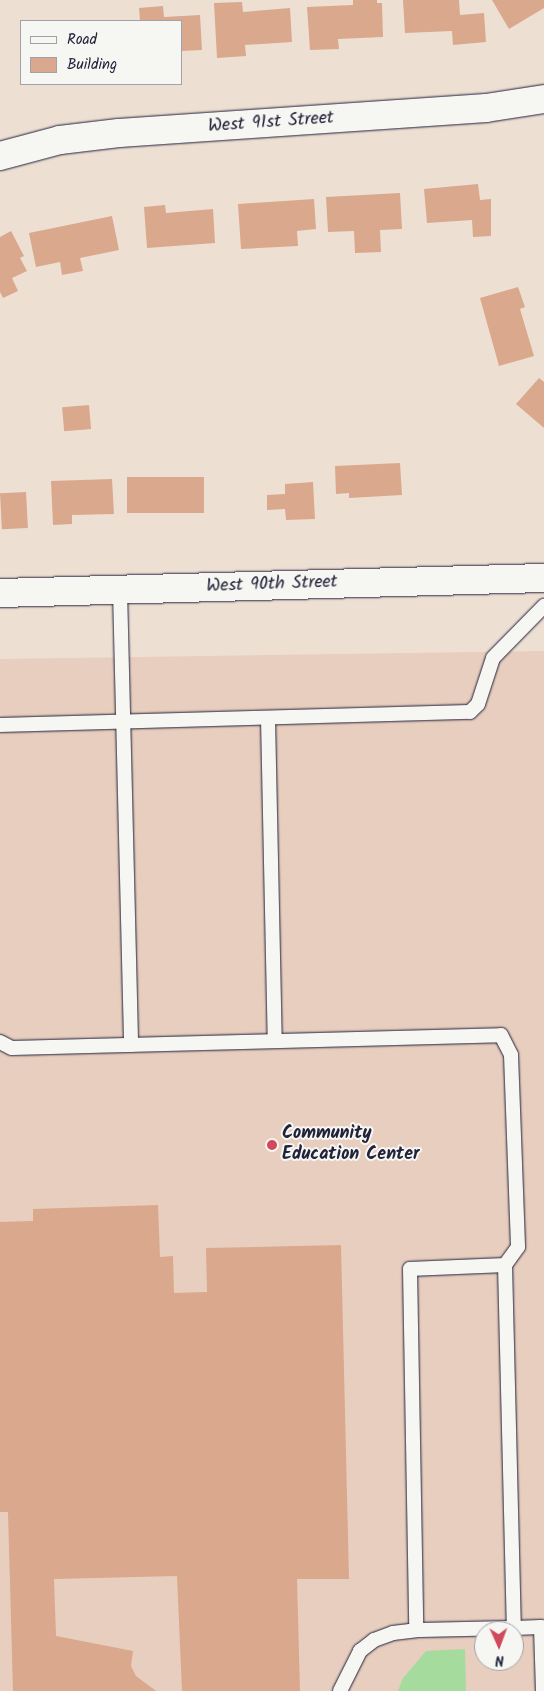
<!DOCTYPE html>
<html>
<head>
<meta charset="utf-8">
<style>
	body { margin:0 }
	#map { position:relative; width:544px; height:1691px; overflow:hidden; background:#eedfd3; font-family:Kalam,sans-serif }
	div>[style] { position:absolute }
	.built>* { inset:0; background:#e8cebe }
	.green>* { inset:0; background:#a6db9e }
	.building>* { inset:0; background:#daa88c; transform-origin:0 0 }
	.roads { filter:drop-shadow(0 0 1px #22223b) drop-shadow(0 0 1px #22223b) }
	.service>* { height:14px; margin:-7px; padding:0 7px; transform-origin:7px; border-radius:7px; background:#f6f6f2 }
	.minor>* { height:28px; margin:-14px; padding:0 14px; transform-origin:14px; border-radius:14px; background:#f6f6f2 }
	.tertiary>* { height:28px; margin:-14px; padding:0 14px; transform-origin:14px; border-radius:14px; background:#f6f6f2 }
	.dots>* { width:14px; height:14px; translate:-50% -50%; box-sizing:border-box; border:2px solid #f6f6f2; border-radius:50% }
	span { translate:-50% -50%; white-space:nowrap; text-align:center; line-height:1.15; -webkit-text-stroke:4px #f6f6f2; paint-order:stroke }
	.street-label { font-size:18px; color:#22223b }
	.poi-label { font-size:18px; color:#22223b; font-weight:700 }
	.left { translate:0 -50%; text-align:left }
	.legend { position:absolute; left:20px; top:20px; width:162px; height:65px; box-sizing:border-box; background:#f6f6f2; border:1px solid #a1a1a9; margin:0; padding:6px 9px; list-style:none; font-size:15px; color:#22223b }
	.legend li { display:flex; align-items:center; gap:10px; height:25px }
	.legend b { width:25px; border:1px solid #a1a1a9 }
	.north { position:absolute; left:474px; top:1621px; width:50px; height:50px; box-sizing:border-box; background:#f6f6f2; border:1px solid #a1a1a9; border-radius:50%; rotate:178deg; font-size:14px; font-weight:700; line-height:20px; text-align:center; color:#22223b }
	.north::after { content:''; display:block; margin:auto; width:18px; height:22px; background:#d1495b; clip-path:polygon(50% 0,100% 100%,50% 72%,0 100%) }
</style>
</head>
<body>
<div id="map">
	<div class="built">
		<i style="clip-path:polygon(evenodd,544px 651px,544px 1691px,0 1691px,0 659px,544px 651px,484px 1631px,514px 1631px,514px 1661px,484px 1661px,484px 1631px)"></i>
	</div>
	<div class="green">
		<i style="clip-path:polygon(465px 1649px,466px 1691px,398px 1691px,403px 1678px,426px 1651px)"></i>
	</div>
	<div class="building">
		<i style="clip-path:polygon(353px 0,377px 0,377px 3px,382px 3px,383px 37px,338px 39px,339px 49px,310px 50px,307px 7px,353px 5px)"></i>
		<i style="clip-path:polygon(403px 0,459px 0,460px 15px,484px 13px,486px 42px,453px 45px,452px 31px,405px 33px)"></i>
		<i style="clip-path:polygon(492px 0,544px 0,544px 8px,509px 29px)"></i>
		<i style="clip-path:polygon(242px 2px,243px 12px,290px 8px,292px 42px,245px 45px,246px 56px,217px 58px,214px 3px)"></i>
		<i style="clip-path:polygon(163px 6px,164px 17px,200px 15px,202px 50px,181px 51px,181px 21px,140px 21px,139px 8px)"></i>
		<i style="clip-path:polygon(478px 184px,480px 200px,491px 199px,491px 236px,473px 237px,472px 220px,427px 223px,424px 189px)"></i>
		<i style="clip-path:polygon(400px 193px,402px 229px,380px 230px,381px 252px,355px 253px,354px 231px,328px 232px,326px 197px)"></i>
		<i style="clip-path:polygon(314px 199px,316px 229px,297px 231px,298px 246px,241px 249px,238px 204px)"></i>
		<i style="clip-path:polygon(165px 205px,166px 213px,213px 209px,215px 243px,147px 248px,144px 207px)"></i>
		<i style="clip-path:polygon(112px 216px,119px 250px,80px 258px,83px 271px,62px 275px,60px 262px,36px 267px,29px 233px)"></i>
		<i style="clip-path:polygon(11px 231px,24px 256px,20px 258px,27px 271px,12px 278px,18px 291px,3px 298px,0 292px,0 237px)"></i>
		<i style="clip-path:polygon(518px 287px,525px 307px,520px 309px,534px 356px,499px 366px,480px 298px)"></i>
		<i style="clip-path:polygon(539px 378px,544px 382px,544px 428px,516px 404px)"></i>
		<i style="left:89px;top:405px;width:24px;height:27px;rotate:85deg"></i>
		<i style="clip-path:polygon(400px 463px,402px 495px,349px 498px,349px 493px,336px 494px,335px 466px)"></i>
		<i style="left:204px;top:477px;width:36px;height:77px;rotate:90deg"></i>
		<i style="clip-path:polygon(112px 479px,114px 514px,72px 515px,72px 524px,53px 525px,51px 481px)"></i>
		<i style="clip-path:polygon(313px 482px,315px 519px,286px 520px,285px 509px,267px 510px,267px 495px,285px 494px,285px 484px)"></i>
		<i style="left:26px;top:492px;width:36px;height:26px;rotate:87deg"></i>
		<i style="clip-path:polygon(158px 1205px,160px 1257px,173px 1256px,174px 1293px,207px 1292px,206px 1248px,341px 1245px,349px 1579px,297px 1579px,300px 1691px,182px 1691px,177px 1576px,54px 1579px,56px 1636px,133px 1651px,131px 1666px,136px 1676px,156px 1691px,13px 1691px,8px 1512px,0 1512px,0 1222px,33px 1221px,33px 1209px)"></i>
	</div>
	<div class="roads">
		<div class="service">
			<i style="left:120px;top:590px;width:455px;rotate:88.6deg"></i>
			<i style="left:268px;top:718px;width:323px;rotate:88.8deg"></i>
			<i style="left:0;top:725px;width:470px;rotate:-1.6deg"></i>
			<i style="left:470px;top:712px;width:11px;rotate:-45deg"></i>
			<i style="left:478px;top:704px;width:48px;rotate:-71.9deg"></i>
			<i style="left:493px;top:658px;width:73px;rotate:-45.6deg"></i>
			<i style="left:0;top:1042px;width:13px;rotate:27deg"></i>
			<i style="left:12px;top:1048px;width:489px;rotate:-1.5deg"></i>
			<i style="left:501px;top:1035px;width:22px;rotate:63deg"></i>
			<i style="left:511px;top:1055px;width:192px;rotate:87.9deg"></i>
			<i style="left:518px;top:1247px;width:22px;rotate:126deg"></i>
			<i style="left:505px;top:1265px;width:363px;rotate:88.6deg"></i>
			<i style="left:514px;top:1628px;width:27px;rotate:-2deg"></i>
			<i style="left:541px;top:1627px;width:64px;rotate:88.2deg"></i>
			<i style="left:505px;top:1265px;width:95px;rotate:177.6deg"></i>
			<i style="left:410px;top:1269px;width:361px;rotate:89deg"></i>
			<i style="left:416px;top:1630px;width:98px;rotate:-1.2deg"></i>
			<i style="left:340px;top:1691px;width:45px;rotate:-63.4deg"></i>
			<i style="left:360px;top:1651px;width:18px;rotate:-38deg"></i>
			<i style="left:374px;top:1640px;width:20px;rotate:-20deg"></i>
			<i style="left:393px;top:1633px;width:23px;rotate:-7deg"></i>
		</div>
		<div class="minor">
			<i style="left:0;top:156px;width:62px;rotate:-14.9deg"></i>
			<i style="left:60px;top:140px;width:59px;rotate:-6.8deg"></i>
			<i style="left:119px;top:133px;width:368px;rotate:-3.9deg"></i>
			<i style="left:486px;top:108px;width:59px;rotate:-8.8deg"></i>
		</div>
		<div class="tertiary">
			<i style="left:0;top:593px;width:544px;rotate:-1.58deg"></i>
		</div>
	</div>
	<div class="dots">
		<i style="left:272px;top:1145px;background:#d1495b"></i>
	</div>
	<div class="street-label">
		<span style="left:271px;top:123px;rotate:-4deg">West 91st Street</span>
		<span style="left:272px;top:585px;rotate:-2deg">West 90th Street</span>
	</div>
	<div class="poi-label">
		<span class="left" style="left:282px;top:1145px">Community<br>Education Center</span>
	</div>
	<ul class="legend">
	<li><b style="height:6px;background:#f6f6f2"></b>Road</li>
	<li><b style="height:14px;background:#daa88c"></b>Building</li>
	</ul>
	<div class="north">N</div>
</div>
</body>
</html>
